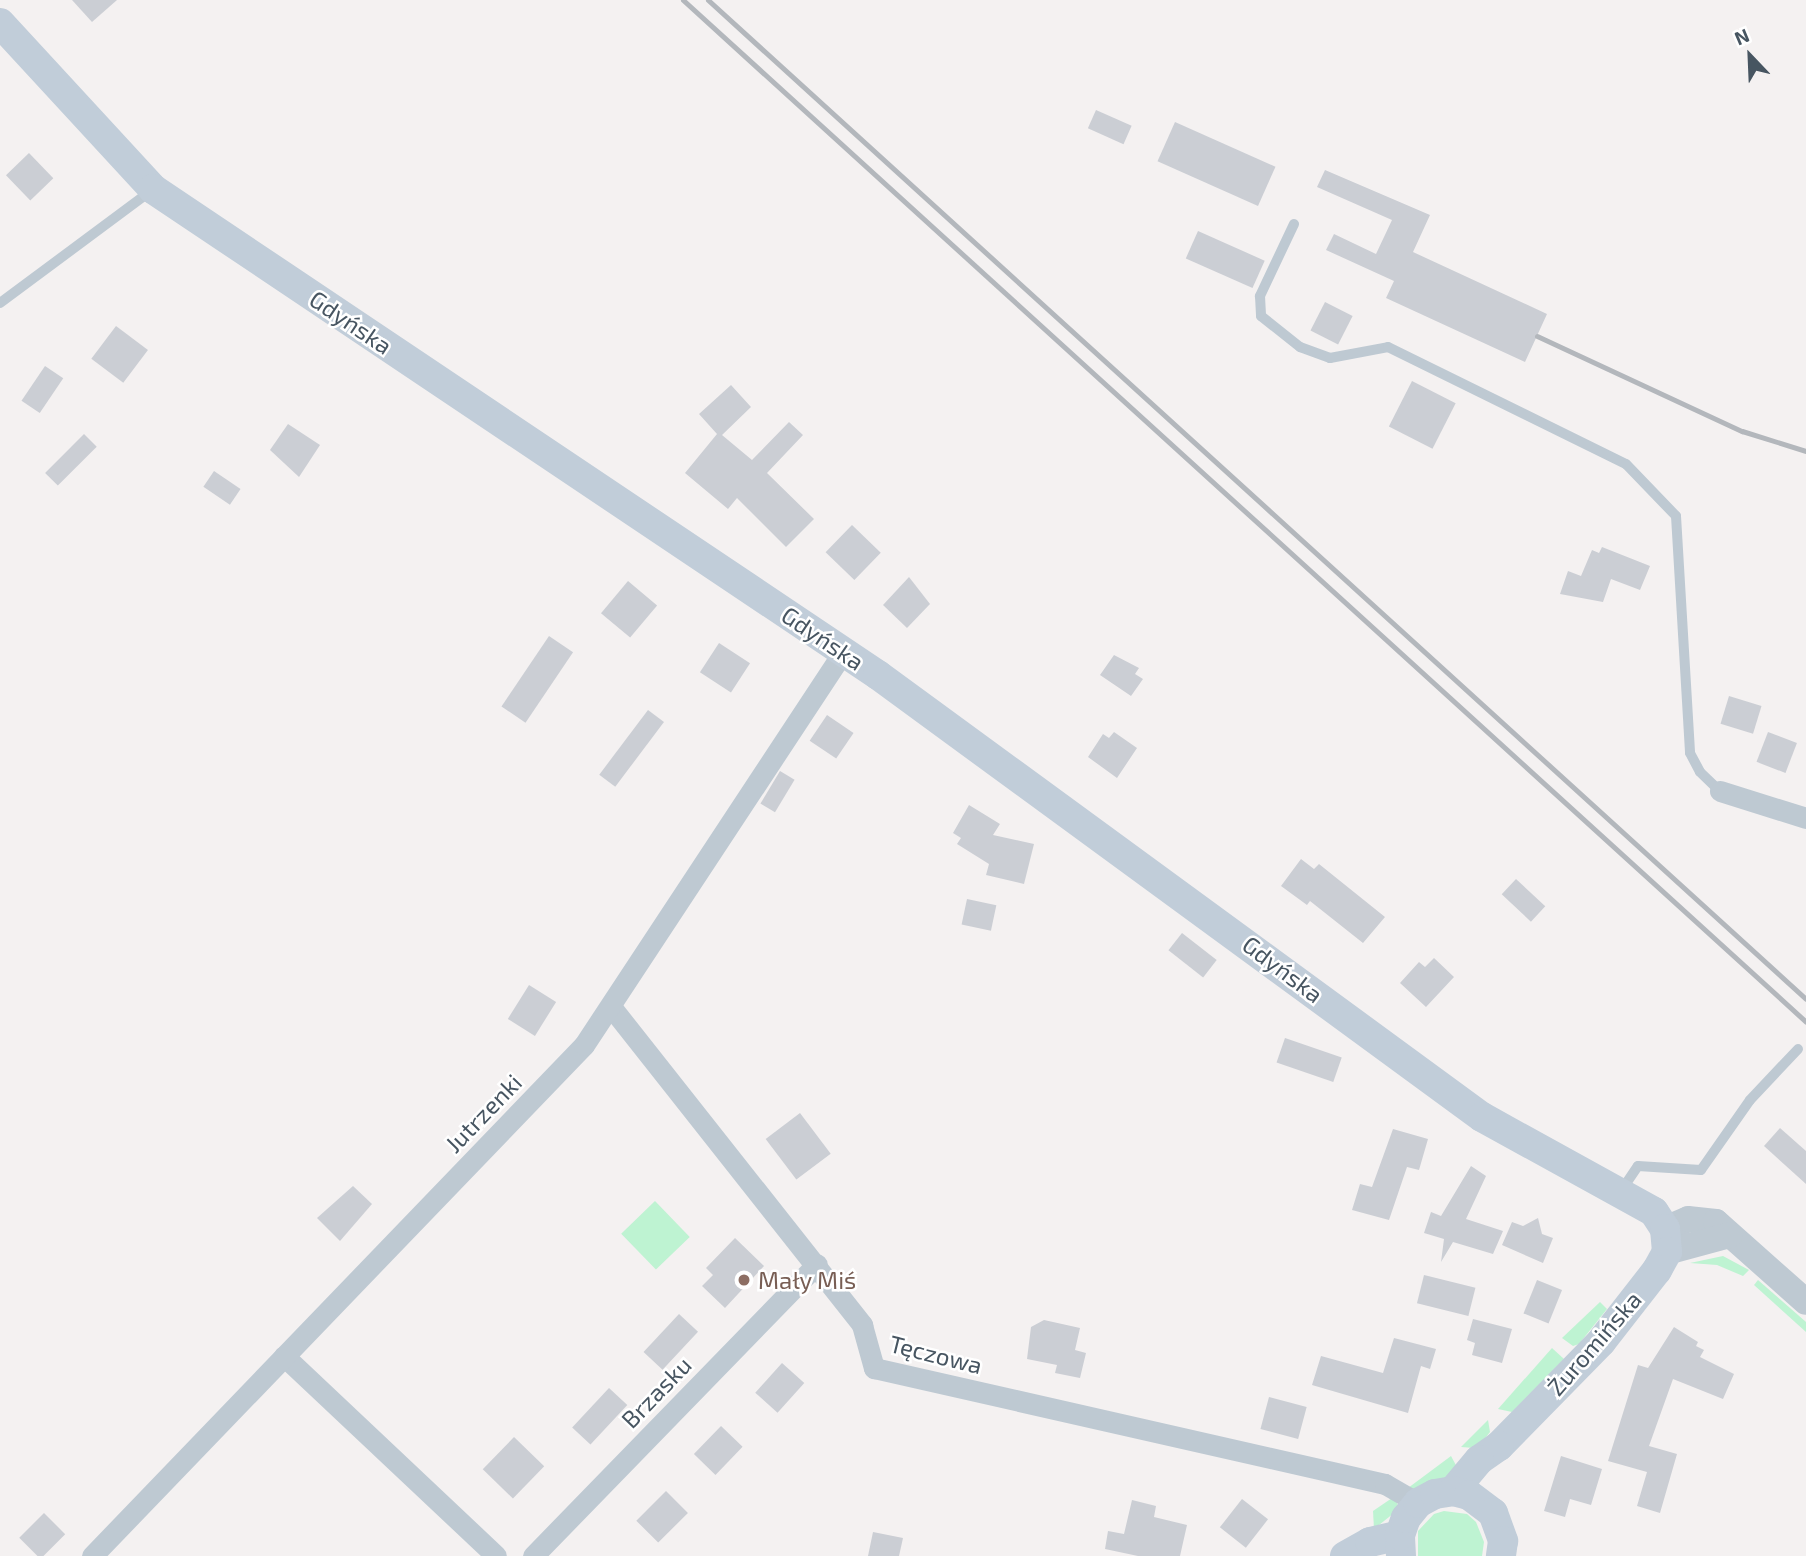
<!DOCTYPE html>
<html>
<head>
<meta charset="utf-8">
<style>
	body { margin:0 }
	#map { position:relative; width:1806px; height:1556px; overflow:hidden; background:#f4f1f1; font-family:"Exo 2",sans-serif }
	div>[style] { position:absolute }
	.green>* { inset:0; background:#bef3d2; transform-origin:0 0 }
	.building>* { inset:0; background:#cbced4; transform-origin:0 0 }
	.service>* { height:10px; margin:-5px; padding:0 5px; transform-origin:5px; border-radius:5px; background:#bec9d2 }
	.minor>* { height:21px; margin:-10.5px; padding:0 10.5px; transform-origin:10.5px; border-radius:10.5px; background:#bec9d2 }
	.tertiary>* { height:26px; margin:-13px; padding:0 13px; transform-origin:13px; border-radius:13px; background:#bec9d2 }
	.secondary>* { height:30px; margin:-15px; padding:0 15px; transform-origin:15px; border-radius:15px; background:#c1cdd9 }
	.rail>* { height:5px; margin:-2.5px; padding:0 2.5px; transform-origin:2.5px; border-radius:2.5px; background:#b3b7bc }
	.dots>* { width:19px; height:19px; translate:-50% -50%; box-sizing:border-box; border:4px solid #fff; border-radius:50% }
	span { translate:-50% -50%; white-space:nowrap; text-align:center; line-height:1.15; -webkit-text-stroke:5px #fff; paint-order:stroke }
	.street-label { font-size:24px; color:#475561 }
	.education-label { font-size:24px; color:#785e54 }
	.left { translate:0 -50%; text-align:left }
	.north { position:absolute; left:1715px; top:21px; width:70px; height:70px; -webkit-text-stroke:5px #fff; paint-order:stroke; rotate:337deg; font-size:19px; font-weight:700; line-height:28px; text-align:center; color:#475561 }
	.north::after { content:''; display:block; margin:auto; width:24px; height:32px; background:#475561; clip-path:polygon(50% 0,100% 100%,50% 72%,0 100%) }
</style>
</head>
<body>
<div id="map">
	<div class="green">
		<i style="left:655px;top:1201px;width:50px;height:47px;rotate:46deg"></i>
		<i style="clip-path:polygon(1723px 1256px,1749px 1270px,1743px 1276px,1717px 1265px,1690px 1263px)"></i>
		<i style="clip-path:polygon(1758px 1280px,1806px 1322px,1806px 1332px,1754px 1285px)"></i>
		<i style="clip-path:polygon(1600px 1302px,1607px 1309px,1579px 1344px,1573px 1346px,1562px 1338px)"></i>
		<i style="clip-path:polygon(1552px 1348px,1564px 1359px,1512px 1412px,1498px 1409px)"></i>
		<i style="clip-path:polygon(1488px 1420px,1490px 1432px,1483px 1441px,1474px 1448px,1461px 1447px)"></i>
		<i style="clip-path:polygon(1451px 1456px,1458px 1469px,1453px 1475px,1416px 1492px,1408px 1488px)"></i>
		<i style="clip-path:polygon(1395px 1496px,1399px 1509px,1374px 1529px,1373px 1511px)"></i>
		<i style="clip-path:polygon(1444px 1511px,1467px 1514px,1476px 1522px,1484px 1542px,1482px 1556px,1418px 1556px,1418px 1531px,1434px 1514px)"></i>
	</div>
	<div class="building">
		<i style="clip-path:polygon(72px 0,117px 0,92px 22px)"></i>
		<i style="left:1096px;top:110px;width:39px;height:20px;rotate:24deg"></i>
		<i style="left:1175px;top:122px;width:110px;height:43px;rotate:24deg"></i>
		<i style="left:29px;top:153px;width:35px;height:32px;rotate:46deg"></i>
		<i style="clip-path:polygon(1325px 170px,1430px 215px,1413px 252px,1547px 314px,1525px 362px,1386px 298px,1394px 281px,1326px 250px,1334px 234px,1376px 254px,1392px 220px,1317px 187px)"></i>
		<i style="left:1198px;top:231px;width:73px;height:30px;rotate:24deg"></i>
		<i style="left:1325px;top:302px;width:31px;height:32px;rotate:27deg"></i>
		<i style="left:116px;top:326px;width:40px;height:41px;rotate:37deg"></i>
		<i style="left:45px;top:366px;width:22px;height:42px;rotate:34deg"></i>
		<i style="left:1412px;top:381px;width:49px;height:51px;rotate:27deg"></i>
		<i style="clip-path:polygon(731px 385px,751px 407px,722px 435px,752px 460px,789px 422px,803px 435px,767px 473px,814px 519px,786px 547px,737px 498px,728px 509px,685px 473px,717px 434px,699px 414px)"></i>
		<i style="clip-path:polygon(288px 424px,320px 445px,299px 477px,270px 450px)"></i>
		<i style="left:84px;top:434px;width:18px;height:55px;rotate:45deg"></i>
		<i style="left:214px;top:471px;width:32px;height:19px;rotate:34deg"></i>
		<i style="left:852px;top:525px;width:40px;height:38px;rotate:44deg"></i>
		<i style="clip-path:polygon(1602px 547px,1650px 566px,1640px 590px,1611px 579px,1603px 602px,1560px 594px,1568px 571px,1581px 576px,1592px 550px,1599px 553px)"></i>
		<i style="clip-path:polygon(909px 577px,930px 604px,907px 628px,883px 605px)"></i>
		<i style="left:628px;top:581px;width:38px;height:42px;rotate:40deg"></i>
		<i style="left:549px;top:636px;width:29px;height:85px;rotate:34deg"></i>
		<i style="left:719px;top:643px;width:37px;height:35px;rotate:33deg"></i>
		<i style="clip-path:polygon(1114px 655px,1139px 668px,1135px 674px,1143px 679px,1131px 696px,1100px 675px)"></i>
		<i style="left:1729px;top:696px;width:34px;height:29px;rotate:17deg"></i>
		<i style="left:648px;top:710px;width:20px;height:81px;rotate:37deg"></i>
		<i style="left:827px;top:715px;width:32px;height:31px;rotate:34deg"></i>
		<i style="clip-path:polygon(1114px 732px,1137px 748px,1117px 778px,1088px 757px,1103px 734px,1109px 738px)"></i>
		<i style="left:1768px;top:732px;width:31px;height:32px;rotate:21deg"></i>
		<i style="left:780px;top:771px;width:17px;height:38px;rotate:31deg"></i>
		<i style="clip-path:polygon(969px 805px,1000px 824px,993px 835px,1034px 844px,1024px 884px,986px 875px,989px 864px,957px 844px,961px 838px,953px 833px)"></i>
		<i style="clip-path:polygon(1301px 859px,1314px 869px,1319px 864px,1385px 917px,1363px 943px,1310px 901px,1307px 905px,1281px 886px)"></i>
		<i style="left:1516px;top:879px;width:40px;height:21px;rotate:43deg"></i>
		<i style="left:967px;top:899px;width:30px;height:26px;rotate:12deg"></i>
		<i style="left:1182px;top:933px;width:44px;height:22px;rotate:38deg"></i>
		<i style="clip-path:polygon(1434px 958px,1454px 977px,1426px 1007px,1400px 983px,1419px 962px,1425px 967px)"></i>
		<i style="left:529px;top:985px;width:32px;height:40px;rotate:32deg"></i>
		<i style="left:1285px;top:1038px;width:60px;height:26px;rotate:19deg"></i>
		<i style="left:800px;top:1113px;width:51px;height:43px;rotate:53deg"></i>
		<i style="clip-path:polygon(1780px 1128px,1806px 1151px,1806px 1184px,1764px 1146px)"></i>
		<i style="clip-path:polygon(1393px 1129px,1428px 1139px,1419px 1170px,1407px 1167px,1389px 1220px,1352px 1210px,1360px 1184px,1372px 1187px)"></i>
		<i style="clip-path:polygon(1471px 1166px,1486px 1176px,1466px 1219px,1503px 1231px,1493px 1254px,1453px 1242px,1441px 1262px,1444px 1239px,1424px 1233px,1431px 1212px,1441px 1216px)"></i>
		<i style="clip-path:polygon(353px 1186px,372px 1204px,340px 1241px,317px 1218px)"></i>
		<i style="clip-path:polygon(1538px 1218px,1542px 1234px,1553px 1238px,1543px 1263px,1502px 1245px,1512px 1222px,1523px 1226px)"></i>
		<i style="clip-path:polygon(735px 1238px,764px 1266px,725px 1308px,702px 1286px,713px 1275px,706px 1268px)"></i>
		<i style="left:1424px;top:1275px;width:53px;height:29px;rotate:14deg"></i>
		<i style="left:1537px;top:1280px;width:27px;height:36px;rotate:22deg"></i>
		<i style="left:679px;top:1314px;width:26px;height:52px;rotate:43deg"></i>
		<i style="clip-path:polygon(1473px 1319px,1512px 1329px,1502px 1363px,1472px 1355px,1475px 1343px,1467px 1340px)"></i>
		<i style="clip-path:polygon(1044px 1320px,1080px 1328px,1075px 1350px,1086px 1353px,1080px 1378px,1055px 1373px,1057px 1365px,1027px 1359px,1031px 1327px)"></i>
		<i style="clip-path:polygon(1674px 1327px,1698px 1342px,1696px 1346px,1704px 1350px,1700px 1357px,1734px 1374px,1723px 1399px,1673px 1379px,1649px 1446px,1677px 1454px,1660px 1513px,1637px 1506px,1647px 1472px,1608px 1461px,1638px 1365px,1648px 1368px)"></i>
		<i style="clip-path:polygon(1394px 1338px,1436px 1349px,1430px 1369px,1421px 1366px,1408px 1413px,1312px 1385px,1321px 1356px,1383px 1373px)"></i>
		<i style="left:782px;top:1363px;width:30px;height:40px;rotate:42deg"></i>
		<i style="left:609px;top:1388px;width:25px;height:54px;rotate:43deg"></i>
		<i style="left:1269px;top:1397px;width:39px;height:33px;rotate:15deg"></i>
		<i style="left:721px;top:1426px;width:30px;height:39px;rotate:44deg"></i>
		<i style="left:514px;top:1437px;width:42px;height:45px;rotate:44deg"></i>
		<i style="clip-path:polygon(1561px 1456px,1602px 1469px,1591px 1505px,1570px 1499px,1565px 1517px,1544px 1511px)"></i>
		<i style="left:666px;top:1491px;width:31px;height:42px;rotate:45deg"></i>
		<i style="left:1242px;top:1499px;width:33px;height:36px;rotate:38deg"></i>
		<i style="clip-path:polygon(1132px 1500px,1156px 1506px,1154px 1517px,1187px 1525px,1180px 1556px,1138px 1556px,1105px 1549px,1108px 1531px,1124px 1534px)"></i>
		<i style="left:44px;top:1513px;width:30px;height:35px;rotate:45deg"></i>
		<i style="clip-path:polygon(873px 1532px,903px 1538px,899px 1556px,868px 1556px)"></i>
	</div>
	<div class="service">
		<i style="left:1294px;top:224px;width:80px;rotate:115.3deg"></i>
		<i style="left:1260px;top:296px;width:20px;rotate:87deg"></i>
		<i style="left:1261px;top:316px;width:50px;rotate:38.5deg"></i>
		<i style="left:1300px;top:347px;width:32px;rotate:20deg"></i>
		<i style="left:1330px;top:358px;width:59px;rotate:-10.7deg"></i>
		<i style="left:1388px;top:347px;width:265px;rotate:26.2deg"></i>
		<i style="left:1626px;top:464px;width:72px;rotate:46.1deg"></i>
		<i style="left:1676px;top:516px;width:237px;rotate:86.6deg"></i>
		<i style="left:1690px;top:753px;width:21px;rotate:62deg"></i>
		<i style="left:1700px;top:772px;width:28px;rotate:44deg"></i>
		<i style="left:0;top:303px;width:189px;rotate:-36.6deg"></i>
		<i style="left:1621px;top:1191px;width:30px;rotate:-56deg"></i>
		<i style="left:1638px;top:1166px;width:63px;rotate:3.6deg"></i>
		<i style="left:1701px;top:1170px;width:85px;rotate:-55deg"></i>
		<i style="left:1750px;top:1100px;width:70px;rotate:-46.7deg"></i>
	</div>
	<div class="minor">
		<i style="left:1720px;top:791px;width:90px;rotate:17.4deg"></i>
		<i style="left:612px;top:1008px;width:404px;rotate:51.7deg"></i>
		<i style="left:862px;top:1325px;width:45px;rotate:74.4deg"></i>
		<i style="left:874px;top:1368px;width:524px;rotate:12.79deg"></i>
		<i style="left:1385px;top:1484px;width:38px;rotate:30deg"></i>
		<i style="left:284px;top:1356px;width:291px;rotate:43.3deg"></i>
		<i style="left:92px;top:1556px;width:709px;rotate:-46.09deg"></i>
		<i style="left:584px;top:1045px;width:471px;rotate:-56.6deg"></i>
		<i style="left:533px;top:1556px;width:407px;rotate:-45.8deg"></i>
	</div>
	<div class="tertiary">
		<i style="left:1665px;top:1229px;width:25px;rotate:-23deg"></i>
		<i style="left:1688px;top:1219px;width:28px;rotate:6deg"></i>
		<i style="left:1716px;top:1222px;width:120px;rotate:41.6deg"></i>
		<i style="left:1667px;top:1252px;width:65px;rotate:-15.1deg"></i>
	</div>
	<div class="secondary">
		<i style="left:0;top:23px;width:226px;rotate:47.3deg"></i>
		<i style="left:153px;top:189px;width:873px;rotate:33.84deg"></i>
		<i style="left:878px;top:675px;width:748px;rotate:36.2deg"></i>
		<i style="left:1482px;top:1117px;width:196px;rotate:28.9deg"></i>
		<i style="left:1654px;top:1212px;width:20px;rotate:57deg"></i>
		<i style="left:1665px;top:1229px;width:23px;rotate:85deg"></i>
		<i style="left:1667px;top:1252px;width:21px;rotate:119deg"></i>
		<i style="left:1657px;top:1270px;width:91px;rotate:127.9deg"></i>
		<i style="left:1601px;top:1342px;width:146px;rotate:134.4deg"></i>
		<i style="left:1499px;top:1446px;width:24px;rotate:145deg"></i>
		<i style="left:1479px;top:1460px;width:40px;rotate:130deg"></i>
		<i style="left:1345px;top:1556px;width:29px;rotate:-29deg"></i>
		<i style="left:1370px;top:1542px;width:31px;rotate:-13deg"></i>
		<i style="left:1401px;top:1556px;width:21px;rotate:-93deg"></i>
		<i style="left:1400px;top:1535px;width:18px;rotate:-71deg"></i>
		<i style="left:1406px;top:1518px;width:19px;rotate:-51deg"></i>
		<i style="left:1418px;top:1503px;width:19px;rotate:-28deg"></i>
		<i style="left:1435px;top:1494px;width:18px;rotate:-9deg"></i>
		<i style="left:1453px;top:1491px;width:16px;rotate:14deg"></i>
		<i style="left:1469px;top:1495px;width:30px;rotate:37deg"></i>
		<i style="left:1493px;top:1513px;width:30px;rotate:70deg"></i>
		<i style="left:1503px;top:1541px;width:15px;rotate:98deg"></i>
	</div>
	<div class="rail">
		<i style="left:683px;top:0;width:1518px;rotate:42.3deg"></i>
		<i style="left:708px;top:0;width:1484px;rotate:42.3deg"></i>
		<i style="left:1537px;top:336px;width:226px;rotate:24.9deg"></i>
		<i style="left:1742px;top:431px;width:67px;rotate:17.4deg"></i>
	</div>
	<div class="dots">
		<i style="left:744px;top:1280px;background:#8d6e63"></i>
	</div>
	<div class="street-label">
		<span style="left:351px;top:322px;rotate:34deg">Gdyńska</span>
		<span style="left:823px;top:638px;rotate:34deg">Gdyńska</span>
		<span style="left:1283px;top:969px;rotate:37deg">Gdyńska</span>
		<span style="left:483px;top:1113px;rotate:-46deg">Jutrzenki</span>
		<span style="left:1594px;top:1343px;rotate:-49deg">Żuromińska</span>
		<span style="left:936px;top:1354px;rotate:14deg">Tęczowa</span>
		<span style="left:656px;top:1392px;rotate:-46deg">Brzasku</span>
	</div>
	<div class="education-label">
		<span class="left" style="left:758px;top:1280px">Mały Miś</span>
	</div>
	<div class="north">N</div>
</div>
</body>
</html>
